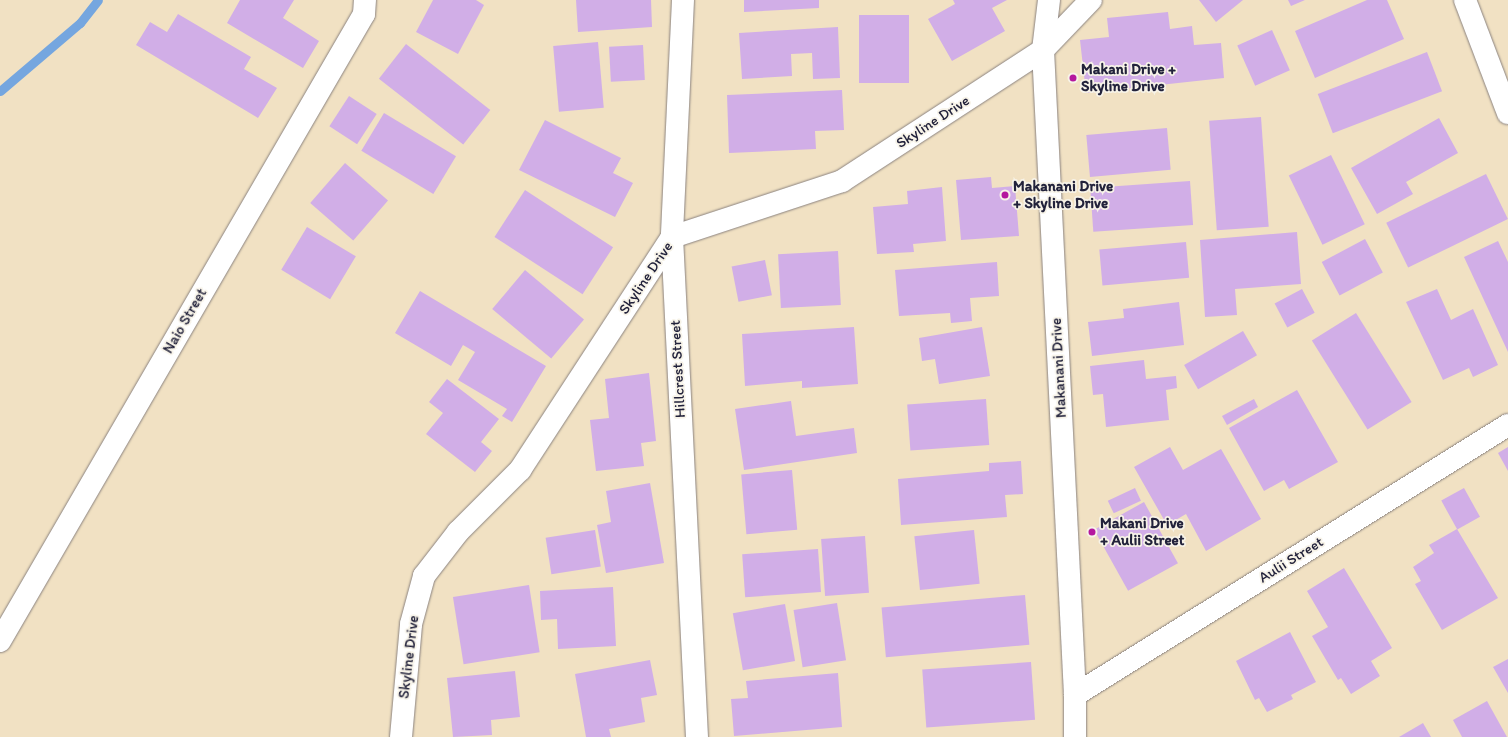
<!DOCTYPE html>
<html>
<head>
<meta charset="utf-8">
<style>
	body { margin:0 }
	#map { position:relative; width:1508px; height:737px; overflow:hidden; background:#f1e1c3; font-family:Itim,sans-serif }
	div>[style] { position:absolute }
	.stream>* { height:9px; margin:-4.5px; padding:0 4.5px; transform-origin:4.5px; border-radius:4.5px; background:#75a6df }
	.building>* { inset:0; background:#d1aee7; transform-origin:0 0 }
	.roads { filter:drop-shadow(0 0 1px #8a827f) drop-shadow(0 0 1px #8a827f) }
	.minor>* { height:22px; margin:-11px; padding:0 11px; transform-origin:11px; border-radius:11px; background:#fff }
	.dots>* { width:11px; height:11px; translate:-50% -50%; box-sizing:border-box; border:2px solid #f7f3e8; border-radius:50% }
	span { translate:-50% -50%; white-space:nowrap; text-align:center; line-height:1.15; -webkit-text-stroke:3.5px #f7f3e8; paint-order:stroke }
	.poi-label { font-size:15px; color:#22223b; font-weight:700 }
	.left { translate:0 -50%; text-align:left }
	.street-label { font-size:15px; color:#22223b }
</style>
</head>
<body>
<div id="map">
	<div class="stream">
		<i style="left:0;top:91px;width:105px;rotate:-40.4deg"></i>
		<i style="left:80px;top:23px;width:29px;rotate:-52deg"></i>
	</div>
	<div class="building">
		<i style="clip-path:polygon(240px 0,294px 0,283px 18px,319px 41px,303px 68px,227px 23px)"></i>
		<i style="clip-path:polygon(433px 0,476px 0,484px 5px,458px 54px,416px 32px)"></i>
		<i style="clip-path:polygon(576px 0,651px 0,652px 27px,578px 32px)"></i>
		<i style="clip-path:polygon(744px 0,819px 0,819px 8px,744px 12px)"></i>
		<i style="clip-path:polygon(953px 0,1007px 0,992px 8px,1005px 31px,952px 61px,928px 19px,955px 4px)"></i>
		<i style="clip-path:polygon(1199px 0,1243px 0,1216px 22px)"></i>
		<i style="clip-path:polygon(1288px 0,1305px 0,1291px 6px)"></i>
		<i style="clip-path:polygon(1367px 0,1387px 0,1404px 39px,1315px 78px,1295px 31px)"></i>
		<i style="clip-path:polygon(1168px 12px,1170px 29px,1192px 26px,1194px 45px,1221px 43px,1224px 78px,1086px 93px,1080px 40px,1109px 37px,1107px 18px)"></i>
		<i style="clip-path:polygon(178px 14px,251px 57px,244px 69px,277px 88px,258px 118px,136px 45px,150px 22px,167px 32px)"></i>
		<i style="left:859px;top:15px;width:50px;height:68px"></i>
		<i style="clip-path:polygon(838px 27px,840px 78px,813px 79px,812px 53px,791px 54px,792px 76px,742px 79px,739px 33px)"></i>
		<i style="left:1272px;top:30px;width:44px;height:38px;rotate:66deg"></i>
		<i style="left:598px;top:42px;width:66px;height:45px;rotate:85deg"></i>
		<i style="left:406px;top:44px;width:107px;height:44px;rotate:38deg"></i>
		<i style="left:643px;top:45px;width:35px;height:34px;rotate:87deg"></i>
		<i style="left:1427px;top:52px;width:42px;height:117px;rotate:69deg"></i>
		<i style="clip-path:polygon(842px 90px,844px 130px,815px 131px,816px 149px,729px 153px,727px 95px)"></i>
		<i style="left:349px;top:96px;width:33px;height:36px;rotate:33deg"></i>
		<i style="left:384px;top:113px;width:84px;height:44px;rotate:31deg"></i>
		<i style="left:1261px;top:117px;width:110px;height:52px;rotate:86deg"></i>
		<i style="clip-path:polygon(1439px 118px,1458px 153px,1406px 182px,1413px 194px,1377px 214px,1351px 168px)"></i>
		<i style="clip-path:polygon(545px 120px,621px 158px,613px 173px,633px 183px,615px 217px,519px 170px)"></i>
		<i style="left:1167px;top:128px;width:42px;height:81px;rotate:85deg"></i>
		<i style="left:1331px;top:155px;width:77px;height:47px;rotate:64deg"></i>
		<i style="left:345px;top:163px;width:57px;height:53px;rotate:41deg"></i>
		<i style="left:1486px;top:174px;width:50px;height:111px;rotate:64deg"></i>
		<i style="clip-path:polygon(991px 177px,992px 188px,1015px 186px,1019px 236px,961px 240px,956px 180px)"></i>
		<i style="left:1190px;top:181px;width:44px;height:100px;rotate:86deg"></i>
		<i style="clip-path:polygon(942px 187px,946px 241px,913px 244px,914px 252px,877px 254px,873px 207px,908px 204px,907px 191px)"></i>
		<i style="left:525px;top:190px;width:105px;height:56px;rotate:33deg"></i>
		<i style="left:307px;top:227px;width:57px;height:50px;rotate:31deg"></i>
		<i style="clip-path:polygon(1297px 232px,1301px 284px,1235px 289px,1237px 315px,1205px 317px,1200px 240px)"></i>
		<i style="left:1365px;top:239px;width:38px;height:49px;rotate:62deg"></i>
		<i style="clip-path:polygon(1498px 241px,1508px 262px,1508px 352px,1464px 257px)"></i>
		<i style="left:1186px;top:242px;width:36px;height:87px;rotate:85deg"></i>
		<i style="left:838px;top:251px;width:54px;height:60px;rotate:87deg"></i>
		<i style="left:765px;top:260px;width:36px;height:34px;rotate:79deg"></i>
		<i style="clip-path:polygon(997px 262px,999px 296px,970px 298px,972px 321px,951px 323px,950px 313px,899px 316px,895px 270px)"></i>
		<i style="left:525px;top:270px;width:77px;height:51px;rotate:40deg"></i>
		<i style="left:1302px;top:289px;width:27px;height:31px;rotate:62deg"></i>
		<i style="clip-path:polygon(1437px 289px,1451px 320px,1473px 309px,1498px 365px,1473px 377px,1469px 368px,1443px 380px,1406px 302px)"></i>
		<i style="clip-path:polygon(420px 291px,546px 366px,512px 422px,502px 416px,507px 409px,458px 380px,475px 352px,463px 345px,451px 366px,395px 333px)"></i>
		<i style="clip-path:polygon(1179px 302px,1184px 345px,1092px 356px,1088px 322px,1124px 318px,1123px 309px)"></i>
		<i style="left:1356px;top:313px;width:105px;height:52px;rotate:58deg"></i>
		<i style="clip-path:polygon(854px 327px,858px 384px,802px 388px,802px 381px,745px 386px,742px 334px)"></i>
		<i style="clip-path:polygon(982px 327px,990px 376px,939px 384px,935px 359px,922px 361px,919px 338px)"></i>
		<i style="left:1243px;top:331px;width:28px;height:68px;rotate:60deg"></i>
		<i style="clip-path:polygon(1144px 360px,1146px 379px,1176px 376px,1177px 388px,1166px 390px,1169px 420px,1106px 427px,1103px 394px,1093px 395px,1090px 366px)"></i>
		<i style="clip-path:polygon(649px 373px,656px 441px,641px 443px,644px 466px,596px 471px,590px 420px,609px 418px,605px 379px)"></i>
		<i style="clip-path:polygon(447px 379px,499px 419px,481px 442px,492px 451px,475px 472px,426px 434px,443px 413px,429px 402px)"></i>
		<i style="clip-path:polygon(1297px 390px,1338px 462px,1289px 489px,1284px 480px,1264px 491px,1229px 428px)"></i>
		<i style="left:986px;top:399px;width:46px;height:79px;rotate:86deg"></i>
		<i style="clip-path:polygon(1254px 399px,1258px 407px,1227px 425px,1222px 416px)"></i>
		<i style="clip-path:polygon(791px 401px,796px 436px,854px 428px,857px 453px,744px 470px,735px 409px)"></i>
		<i style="clip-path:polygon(1170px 447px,1183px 470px,1221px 449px,1261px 519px,1206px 551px,1186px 514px,1167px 525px,1134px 467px)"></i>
		<i style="clip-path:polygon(1508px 447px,1508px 471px,1498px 453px)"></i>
		<i style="clip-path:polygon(1021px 461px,1023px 494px,1005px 495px,1007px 517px,901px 525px,898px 479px,989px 471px,989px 463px)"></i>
		<i style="left:792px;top:470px;width:60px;height:51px;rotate:85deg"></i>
		<i style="clip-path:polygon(650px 483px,664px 563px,606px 573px,597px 525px,611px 522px,606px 491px)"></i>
		<i style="left:1135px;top:488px;width:14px;height:30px;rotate:65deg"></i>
		<i style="left:1464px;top:488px;width:33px;height:26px;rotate:61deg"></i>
		<i style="left:1144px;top:502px;width:70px;height:57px;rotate:61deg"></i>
		<i style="clip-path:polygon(1457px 529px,1498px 598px,1442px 630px,1415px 584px,1421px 581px,1413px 567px,1434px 553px,1429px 545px)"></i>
		<i style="left:595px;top:530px;width:37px;height:50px;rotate:81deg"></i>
		<i style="left:974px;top:530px;width:54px;height:60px;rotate:84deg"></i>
		<i style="left:865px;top:536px;width:57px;height:44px;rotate:86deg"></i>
		<i style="left:818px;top:549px;width:43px;height:76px;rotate:86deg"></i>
		<i style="clip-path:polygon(1344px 568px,1392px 648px,1371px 661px,1380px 676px,1351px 694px,1341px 678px,1338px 680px,1312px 636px,1328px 627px,1307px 591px)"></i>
		<i style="left:529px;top:585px;width:68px;height:77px;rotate:81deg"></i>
		<i style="clip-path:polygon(613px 587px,616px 646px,558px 649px,557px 619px,541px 620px,540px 591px)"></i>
		<i style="left:1025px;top:595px;width:50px;height:144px;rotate:85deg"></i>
		<i style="left:837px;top:603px;width:58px;height:44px;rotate:81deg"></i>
		<i style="left:785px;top:604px;width:58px;height:53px;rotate:80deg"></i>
		<i style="clip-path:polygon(1290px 632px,1316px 682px,1291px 695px,1293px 699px,1267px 712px,1259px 698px,1255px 700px,1236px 661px)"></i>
		<i style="clip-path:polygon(1508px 659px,1508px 693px,1493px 667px)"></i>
		<i style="clip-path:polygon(650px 660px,657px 695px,641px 698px,645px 722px,609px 729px,611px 737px,586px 737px,575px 674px)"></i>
		<i style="left:1031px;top:662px;width:58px;height:109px;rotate:86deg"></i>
		<i style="clip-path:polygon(515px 671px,520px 717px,491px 720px,492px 735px,453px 737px,447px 678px)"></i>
		<i style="clip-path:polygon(838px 673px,842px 727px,734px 736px,731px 699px,748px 698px,746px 681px)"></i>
		<i style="clip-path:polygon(1487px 701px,1507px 737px,1462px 737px,1453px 720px)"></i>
		<i style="clip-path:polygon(1423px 723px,1431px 737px,1399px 737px)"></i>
	</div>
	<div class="roads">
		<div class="minor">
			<i style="left:683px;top:0;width:237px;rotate:92.7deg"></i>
			<i style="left:672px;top:237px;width:501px;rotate:87.14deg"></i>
			<i style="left:1049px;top:0;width:50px;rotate:96.8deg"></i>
			<i style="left:1043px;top:50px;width:646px;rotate:87.16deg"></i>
			<i style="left:1075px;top:695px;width:42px;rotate:90deg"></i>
			<i style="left:1465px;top:0;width:121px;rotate:69.2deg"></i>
			<i style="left:0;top:641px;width:725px;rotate:-59.86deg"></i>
			<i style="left:364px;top:14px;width:14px;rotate:-86deg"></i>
			<i style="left:1075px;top:695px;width:510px;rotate:-31.95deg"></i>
			<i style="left:401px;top:737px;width:113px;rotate:-84.9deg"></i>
			<i style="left:411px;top:624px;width:50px;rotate:-74.8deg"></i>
			<i style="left:424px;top:576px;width:56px;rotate:-52.3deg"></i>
			<i style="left:458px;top:532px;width:88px;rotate:-45deg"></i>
			<i style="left:520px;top:470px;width:278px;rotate:-56.9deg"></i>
			<i style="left:672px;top:237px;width:179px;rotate:-18.2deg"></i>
			<i style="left:842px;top:181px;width:240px;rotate:-33.1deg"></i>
			<i style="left:1043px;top:50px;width:69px;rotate:-46.2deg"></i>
		</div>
	</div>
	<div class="dots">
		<i style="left:1073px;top:78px;background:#b5179e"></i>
		<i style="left:1005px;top:195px;background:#b5179e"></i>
		<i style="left:1092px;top:532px;background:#b5179e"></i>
	</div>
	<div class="poi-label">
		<span class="left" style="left:1081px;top:78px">Makani Drive +<br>Skyline Drive</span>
		<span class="left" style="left:1013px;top:195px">Makanani Drive<br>+ Skyline Drive</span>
		<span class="left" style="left:1100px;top:532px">Makani Drive<br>+ Aulii Street</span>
	</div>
	<div class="street-label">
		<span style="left:933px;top:122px;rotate:-33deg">Skyline Drive</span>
		<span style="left:646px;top:278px;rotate:-56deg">Skyline Drive</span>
		<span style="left:185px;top:321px;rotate:-60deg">Naio Street</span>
		<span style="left:1059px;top:368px;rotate:-93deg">Makanani Drive</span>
		<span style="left:678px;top:369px;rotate:-93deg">Hillcrest Street</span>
		<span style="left:1291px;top:560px;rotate:-32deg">Aulii Street</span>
		<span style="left:409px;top:657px;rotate:-83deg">Skyline Drive</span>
	</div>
</div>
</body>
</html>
